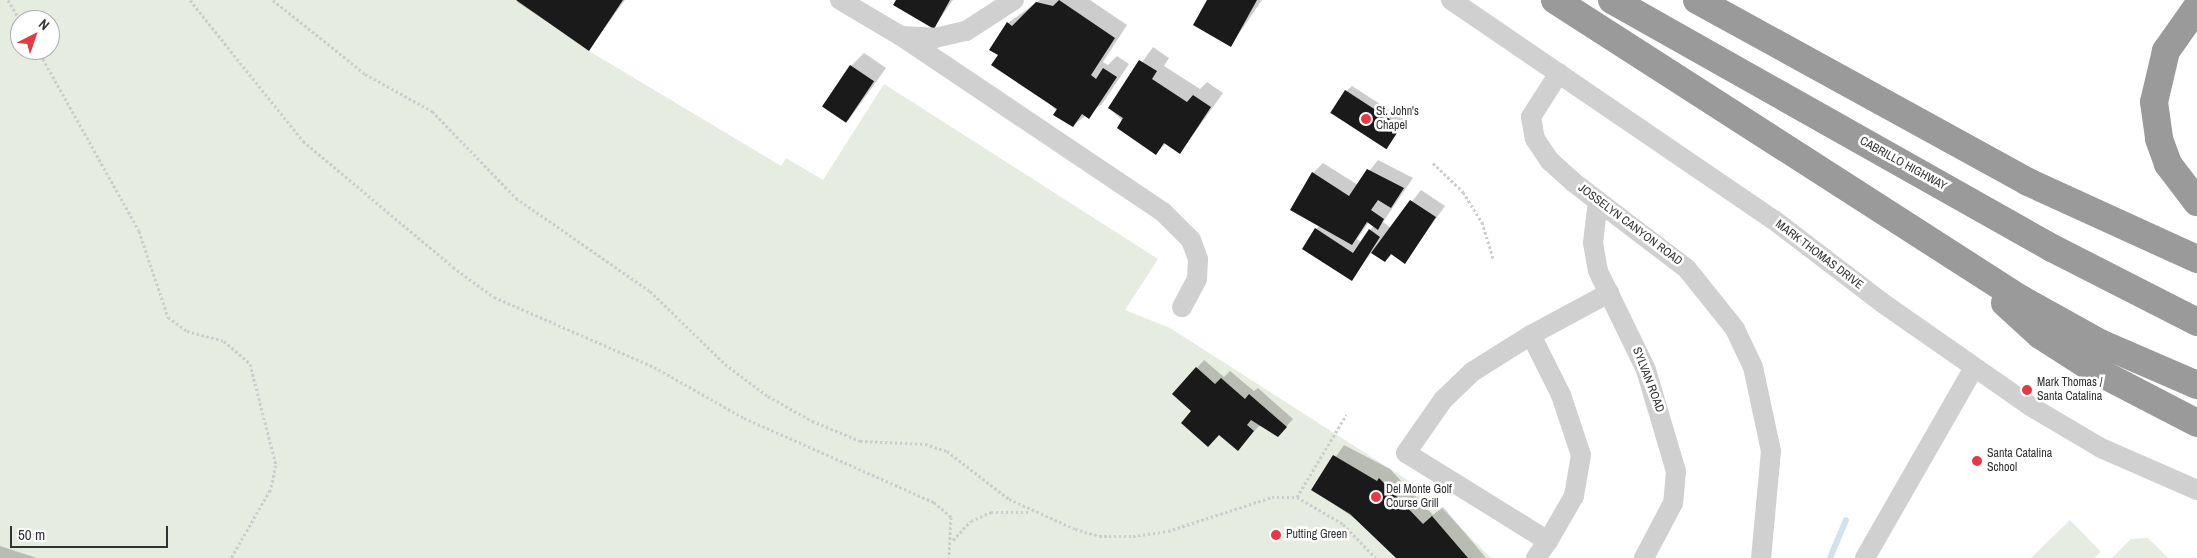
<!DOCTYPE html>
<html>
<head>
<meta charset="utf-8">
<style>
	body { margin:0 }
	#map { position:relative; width:2197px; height:558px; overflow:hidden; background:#fff; font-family:"Archivo Narrow",sans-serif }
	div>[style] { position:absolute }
	.green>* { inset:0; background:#e6ecdf }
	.shadow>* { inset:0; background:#0003 }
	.stream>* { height:6px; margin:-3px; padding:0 3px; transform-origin:3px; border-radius:3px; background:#cfe2ee }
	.building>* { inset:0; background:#1a1a1a; transform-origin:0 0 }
	.path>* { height:3px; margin-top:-1.5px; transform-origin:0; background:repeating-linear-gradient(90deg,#cdcdcd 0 2.5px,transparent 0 5px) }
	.minor>* { height:20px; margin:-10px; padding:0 10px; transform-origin:10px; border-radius:10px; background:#d0d0d0 }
	.highway>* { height:28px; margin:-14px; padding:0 14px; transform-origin:14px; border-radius:14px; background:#9a9a9a }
	.dots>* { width:14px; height:14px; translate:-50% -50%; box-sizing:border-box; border:2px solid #fff; border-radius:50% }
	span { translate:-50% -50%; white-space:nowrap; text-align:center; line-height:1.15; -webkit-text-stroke:5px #fff; paint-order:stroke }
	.poi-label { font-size:12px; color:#333 }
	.left { translate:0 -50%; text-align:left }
	.street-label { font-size:12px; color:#333 }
	.north { position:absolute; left:10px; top:10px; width:50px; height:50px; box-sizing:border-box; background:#fff; border:1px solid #adadad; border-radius:50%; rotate:41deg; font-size:14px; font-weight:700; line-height:20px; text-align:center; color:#333 }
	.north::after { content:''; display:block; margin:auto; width:18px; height:22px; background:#e63946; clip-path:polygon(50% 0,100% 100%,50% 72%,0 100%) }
	.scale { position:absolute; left:10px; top:526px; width:158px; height:22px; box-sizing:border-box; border:2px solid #333; border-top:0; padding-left:6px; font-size:15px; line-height:18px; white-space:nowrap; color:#333; -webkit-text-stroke:4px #fff; paint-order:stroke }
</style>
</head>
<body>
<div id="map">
	<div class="green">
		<i style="clip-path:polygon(evenodd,0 0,516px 0,589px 51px,781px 166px,786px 158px,823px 180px,884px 84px,1158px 259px,1125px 310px,1170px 328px,1423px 490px,1491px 558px,0 558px,0 0,20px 20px,50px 20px,50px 50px,20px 50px,20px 20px)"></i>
		<i style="clip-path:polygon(2070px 520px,2101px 552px,2094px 558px,2031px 558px)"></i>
		<i style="clip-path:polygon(2148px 538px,2168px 558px,2112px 558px,2131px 539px)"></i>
	</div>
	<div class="shadow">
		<i style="clip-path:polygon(625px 0,589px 49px,517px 2px,518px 0)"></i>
		<i style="clip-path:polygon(897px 0,953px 0,934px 27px)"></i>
		<i style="clip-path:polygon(1040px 0,1090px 0,1127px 25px,1103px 62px,1108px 65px,1117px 56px,1129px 64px,1102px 104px,1072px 126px,999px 55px,1008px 23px)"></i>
		<i style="clip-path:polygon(1209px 0,1262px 0,1231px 45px)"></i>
		<i style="clip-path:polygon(1153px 47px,1169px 58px,1164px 66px,1200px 89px,1207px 82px,1223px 93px,1180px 153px,1166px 143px,1156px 153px,1109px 108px)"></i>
		<i style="clip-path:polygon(864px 53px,886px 68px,848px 121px,851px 66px)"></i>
		<i style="clip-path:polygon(1352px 86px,1405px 120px,1386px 147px,1346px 91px)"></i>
		<i style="clip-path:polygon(evenodd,1378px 160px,1413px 178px,1383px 222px,1391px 228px,1421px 190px,1445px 206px,1405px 262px,1392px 254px,1385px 261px,1372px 252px,1351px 279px,1316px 229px,1320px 226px,1313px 173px,1323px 163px,1358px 185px,1378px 160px,1369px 222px,1374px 225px,1361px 242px,1357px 239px,1369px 222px)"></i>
		<i style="clip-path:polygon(1204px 360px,1224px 377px,1230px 371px,1254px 391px,1258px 388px,1293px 419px,1285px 428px,1259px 426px,1245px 441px,1193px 411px,1197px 368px)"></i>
		<i style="clip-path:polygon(1344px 445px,1390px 469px,1433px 515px,1443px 507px,1486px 558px,1396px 558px,1373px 531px,1313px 490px)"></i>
		<i style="clip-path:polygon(0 546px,37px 558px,0 558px)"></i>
	</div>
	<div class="stream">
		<i style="left:1830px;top:558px;width:41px;rotate:-67.2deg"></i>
	</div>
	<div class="building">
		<i style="clip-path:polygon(516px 0,623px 0,589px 51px)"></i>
		<i style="clip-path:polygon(896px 0,950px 0,934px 29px,893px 5px)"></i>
		<i style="clip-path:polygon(1059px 0,1115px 38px,1091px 75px,1096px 79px,1103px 68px,1117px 77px,1089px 119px,1082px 114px,1073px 127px,1053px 115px,1057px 109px,991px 65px,998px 55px,989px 50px,1007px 22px,1012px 26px,1036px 2px,1053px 6px)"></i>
		<i style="clip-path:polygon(1207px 0,1257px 0,1231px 47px,1193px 25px)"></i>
		<i style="clip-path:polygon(1139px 60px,1157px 71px,1152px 79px,1187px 102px,1193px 95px,1211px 107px,1180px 154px,1164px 143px,1156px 155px,1117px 128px,1123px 118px,1108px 108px)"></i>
		<i style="left:850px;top:65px;width:29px;height:50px;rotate:34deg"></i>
		<i style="left:1345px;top:90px;width:67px;height:27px;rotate:33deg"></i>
		<i style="clip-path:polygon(1367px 169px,1404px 188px,1391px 208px,1378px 200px,1371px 210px,1384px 219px,1378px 230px,1367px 222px,1352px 245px,1290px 210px,1312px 172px,1349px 196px)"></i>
		<i style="clip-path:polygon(1410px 200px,1436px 217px,1405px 264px,1391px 254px,1385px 262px,1371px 253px)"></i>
		<i style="clip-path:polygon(1315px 228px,1353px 253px,1369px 229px,1380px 237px,1352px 281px,1302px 249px)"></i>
		<i style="clip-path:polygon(1196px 367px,1215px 384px,1221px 378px,1245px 399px,1249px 394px,1287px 427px,1278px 437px,1251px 420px,1247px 425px,1254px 431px,1238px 451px,1219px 435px,1208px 447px,1181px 423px,1191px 411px,1172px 394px)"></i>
		<i style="clip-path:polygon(1333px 455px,1377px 481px,1379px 478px,1423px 524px,1432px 516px,1468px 558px,1396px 558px,1350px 514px,1311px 490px)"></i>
	</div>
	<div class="path">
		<i style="left:8px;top:0;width:23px;rotate:59deg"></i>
		<i style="left:190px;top:0;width:181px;rotate:51.3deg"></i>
		<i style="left:303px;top:141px;width:196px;rotate:40deg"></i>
		<i style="left:453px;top:267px;width:51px;rotate:36.2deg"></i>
		<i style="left:494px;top:297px;width:175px;rotate:23.6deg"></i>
		<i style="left:654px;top:367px;width:103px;rotate:29.5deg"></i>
		<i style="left:744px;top:418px;width:208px;rotate:23.9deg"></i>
		<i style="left:934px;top:502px;width:23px;rotate:41deg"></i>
		<i style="left:951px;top:517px;width:41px;rotate:92.8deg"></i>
		<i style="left:273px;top:0;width:118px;rotate:38.8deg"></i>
		<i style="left:365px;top:74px;width:77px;rotate:28.9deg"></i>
		<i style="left:432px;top:111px;width:121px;rotate:46deg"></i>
		<i style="left:516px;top:198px;width:163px;rotate:34.8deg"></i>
		<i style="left:650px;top:291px;width:105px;rotate:44.2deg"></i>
		<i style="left:725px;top:364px;width:54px;rotate:36.7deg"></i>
		<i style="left:768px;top:396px;width:51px;rotate:29.6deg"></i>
		<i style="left:812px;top:421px;width:52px;rotate:22.6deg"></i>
		<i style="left:860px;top:441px;width:65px;rotate:2.6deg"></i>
		<i style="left:925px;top:444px;width:23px;rotate:18deg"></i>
		<i style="left:947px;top:451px;width:78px;rotate:37.7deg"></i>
		<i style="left:1009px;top:499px;width:72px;rotate:24.4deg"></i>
		<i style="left:1075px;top:529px;width:25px;rotate:16deg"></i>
		<i style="left:1099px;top:536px;width:34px"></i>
		<i style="left:1133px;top:536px;width:35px;rotate:-8deg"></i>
		<i style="left:1168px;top:531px;width:109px;rotate:-18.1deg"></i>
		<i style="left:1272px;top:497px;width:25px"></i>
		<i style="left:1297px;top:497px;width:96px;rotate:-59.1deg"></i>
		<i style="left:38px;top:50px;width:207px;rotate:60.8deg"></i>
		<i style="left:139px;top:231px;width:91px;rotate:71.4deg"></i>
		<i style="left:168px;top:317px;width:24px;rotate:36deg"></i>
		<i style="left:187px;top:331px;width:38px;rotate:15deg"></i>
		<i style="left:224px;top:341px;width:35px;rotate:41deg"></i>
		<i style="left:250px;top:364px;width:104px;rotate:75.6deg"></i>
		<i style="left:276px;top:465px;width:26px;rotate:103deg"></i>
		<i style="left:270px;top:490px;width:78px;rotate:119.8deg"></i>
		<i style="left:1433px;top:163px;width:42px;rotate:44deg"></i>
		<i style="left:1463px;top:192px;width:36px;rotate:58deg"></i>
		<i style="left:1482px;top:222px;width:39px;rotate:73deg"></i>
		<i style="left:1297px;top:497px;width:53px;rotate:30.4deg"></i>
		<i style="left:1343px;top:524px;width:47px;rotate:45.9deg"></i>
		<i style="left:953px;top:540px;width:26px;rotate:-47deg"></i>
		<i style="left:971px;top:521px;width:22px;rotate:-24deg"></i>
		<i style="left:991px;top:512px;width:38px"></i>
	</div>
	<div class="minor">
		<i style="left:840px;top:0;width:71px;rotate:30.5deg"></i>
		<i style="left:901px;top:36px;width:34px;rotate:3deg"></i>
		<i style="left:935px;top:38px;width:32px;rotate:-13deg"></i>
		<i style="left:966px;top:31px;width:57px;rotate:-32.9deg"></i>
		<i style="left:1451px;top:0;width:391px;rotate:34.3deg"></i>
		<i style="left:1774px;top:220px;width:138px;rotate:37.4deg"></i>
		<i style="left:1884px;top:304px;width:178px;rotate:34.9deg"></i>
		<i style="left:2030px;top:406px;width:82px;rotate:30.6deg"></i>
		<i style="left:2101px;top:448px;width:105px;rotate:23.6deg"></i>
		<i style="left:901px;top:36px;width:316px;rotate:33.9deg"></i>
		<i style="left:1163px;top:212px;width:40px;rotate:45deg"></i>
		<i style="left:1191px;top:240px;width:20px;rotate:70deg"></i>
		<i style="left:1198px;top:259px;width:20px;rotate:93deg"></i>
		<i style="left:1197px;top:279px;width:32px;rotate:118deg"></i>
		<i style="left:1559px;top:73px;width:52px;rotate:122.5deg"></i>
		<i style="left:1531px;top:117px;width:22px;rotate:80deg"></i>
		<i style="left:1535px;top:139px;width:27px;rotate:56deg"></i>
		<i style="left:1550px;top:161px;width:31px;rotate:42deg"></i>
		<i style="left:1573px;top:182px;width:143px;rotate:37.3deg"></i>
		<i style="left:1687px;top:269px;width:77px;rotate:51.3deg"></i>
		<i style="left:1735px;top:329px;width:42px;rotate:64.7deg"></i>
		<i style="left:1753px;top:367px;width:86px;rotate:77.9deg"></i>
		<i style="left:1771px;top:451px;width:107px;rotate:95.3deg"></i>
		<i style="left:1598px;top:201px;width:42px;rotate:96.8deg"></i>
		<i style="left:1593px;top:243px;width:28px;rotate:80deg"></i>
		<i style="left:1598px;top:271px;width:110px;rotate:64.1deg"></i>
		<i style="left:1646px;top:370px;width:105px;rotate:73.5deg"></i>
		<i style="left:1676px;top:471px;width:32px;rotate:95deg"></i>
		<i style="left:1673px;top:503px;width:62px;rotate:117.8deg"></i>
		<i style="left:1531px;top:335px;width:67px;rotate:63.4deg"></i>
		<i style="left:1561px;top:395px;width:63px;rotate:71.6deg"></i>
		<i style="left:1581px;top:455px;width:42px;rotate:99.7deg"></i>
		<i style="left:1574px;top:496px;width:52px;rotate:120deg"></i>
		<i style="left:1548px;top:541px;width:167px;rotate:-148.2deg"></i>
		<i style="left:1406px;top:453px;width:65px;rotate:-55.1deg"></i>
		<i style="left:1443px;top:400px;width:40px;rotate:-44deg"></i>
		<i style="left:1472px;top:372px;width:70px;rotate:-32.1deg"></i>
		<i style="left:1531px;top:335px;width:89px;rotate:-28.3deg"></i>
		<i style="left:1536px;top:558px;width:21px;rotate:-55deg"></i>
		<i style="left:1865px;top:558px;width:219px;rotate:-60.2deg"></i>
	</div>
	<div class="highway">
		<i style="left:1555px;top:0;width:551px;rotate:32.71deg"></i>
		<i style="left:2019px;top:298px;width:93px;rotate:29.1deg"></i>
		<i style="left:2100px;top:343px;width:106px;rotate:23.4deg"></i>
		<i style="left:1612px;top:0;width:505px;rotate:29.41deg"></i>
		<i style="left:2052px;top:248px;width:163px;rotate:27deg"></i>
		<i style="left:1697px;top:0;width:378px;rotate:28.8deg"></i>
		<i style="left:2028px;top:182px;width:186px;rotate:24.5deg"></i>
		<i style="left:2197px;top:7px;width:54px;rotate:125.2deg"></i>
		<i style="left:2166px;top:51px;width:52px;rotate:103.2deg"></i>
		<i style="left:2154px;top:102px;width:37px;rotate:82deg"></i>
		<i style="left:2159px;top:139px;width:27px;rotate:70deg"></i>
		<i style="left:2168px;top:164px;width:48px;rotate:52.7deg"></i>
		<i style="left:2005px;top:303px;width:47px;rotate:42.4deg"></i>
		<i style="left:2040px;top:335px;width:63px;rotate:32.7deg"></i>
		<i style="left:2093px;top:369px;width:117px;rotate:27.4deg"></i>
	</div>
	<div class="dots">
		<i style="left:1366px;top:119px;background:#e63946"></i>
		<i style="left:2027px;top:390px;background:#e63946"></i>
		<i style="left:1977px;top:461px;background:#e63946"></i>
		<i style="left:1376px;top:497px;background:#e63946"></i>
		<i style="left:1276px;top:535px;background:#e63946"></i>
	</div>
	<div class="poi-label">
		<span class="left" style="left:1376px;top:119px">St. John's<br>Chapel</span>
		<span class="left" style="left:2037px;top:390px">Mark Thomas /<br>Santa Catalina</span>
		<span class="left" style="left:1987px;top:461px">Santa Catalina<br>School</span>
		<span class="left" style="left:1386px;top:497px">Del Monte Golf<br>Course Grill</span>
		<span class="left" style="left:1286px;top:535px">Putting Green</span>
	</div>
	<div class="street-label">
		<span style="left:1903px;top:164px;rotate:29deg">CABRILLO HIGHWAY</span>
		<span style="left:1630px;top:225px;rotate:37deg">JOSSELYN CANYON ROAD</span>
		<span style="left:1819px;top:255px;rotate:37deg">MARK THOMAS DRIVE</span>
		<span style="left:1648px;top:380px;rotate:69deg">SYLVAN ROAD</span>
	</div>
	<div class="north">N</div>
	<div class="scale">50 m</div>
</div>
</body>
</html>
